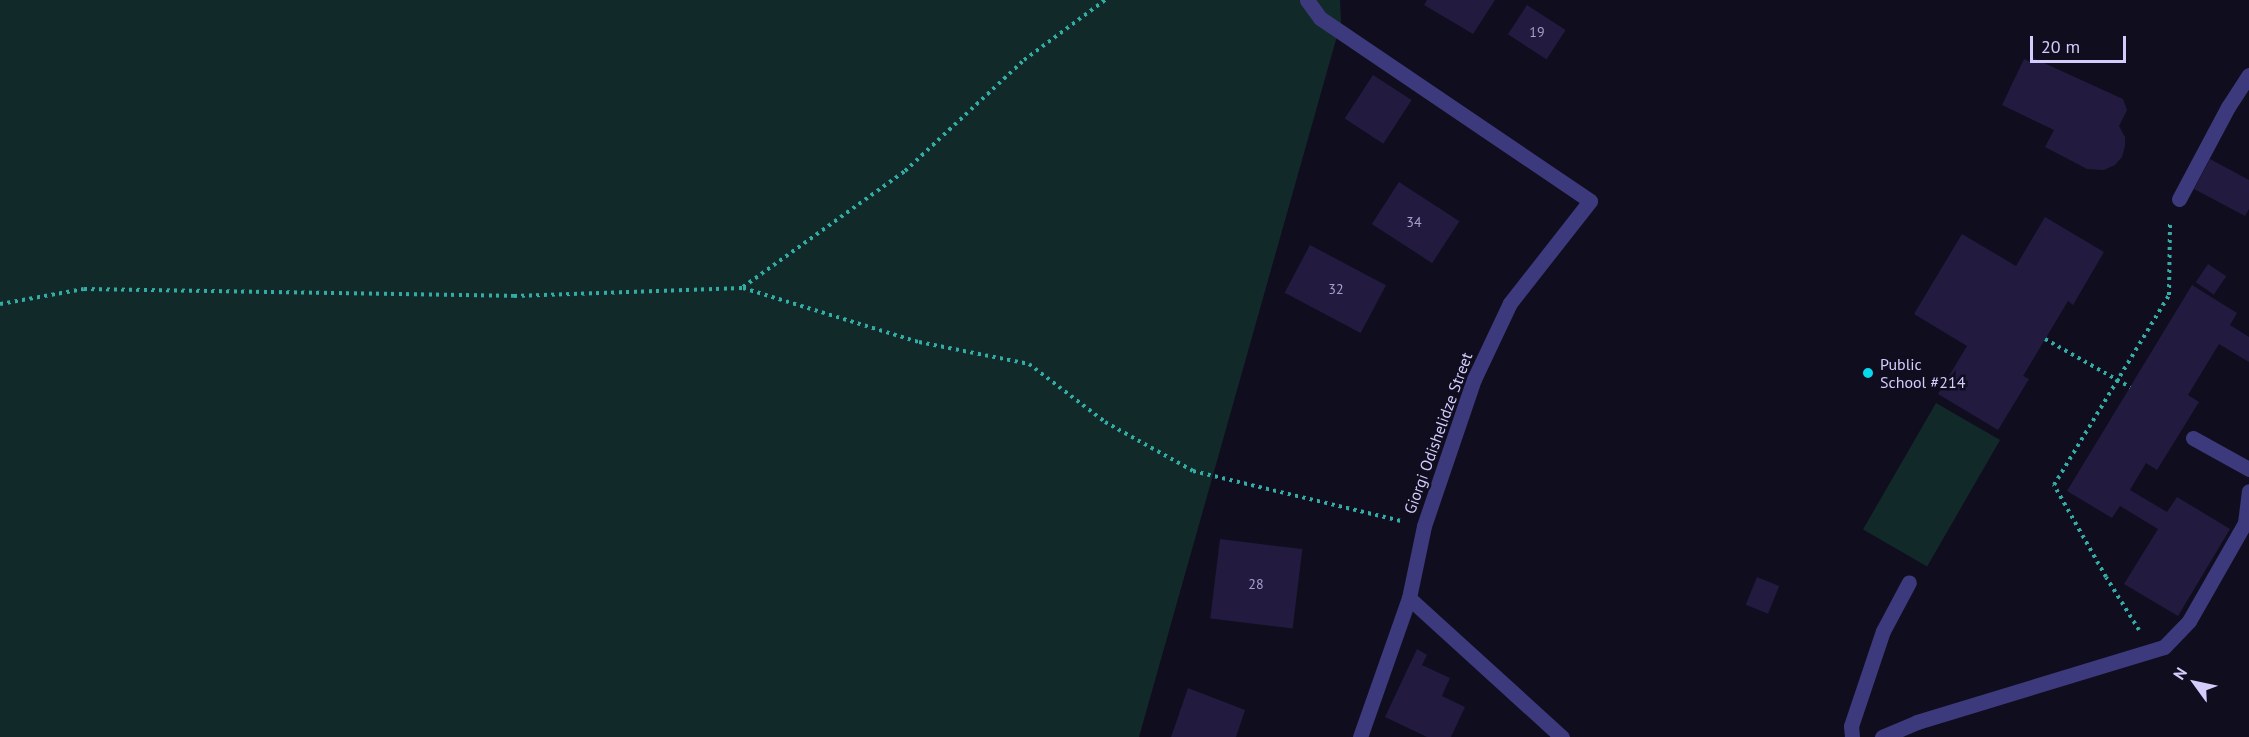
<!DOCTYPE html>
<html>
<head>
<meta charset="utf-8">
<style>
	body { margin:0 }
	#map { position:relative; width:2249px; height:737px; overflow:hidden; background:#100d1f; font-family:"PT Sans",sans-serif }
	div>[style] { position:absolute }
	.green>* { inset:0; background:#112928; transform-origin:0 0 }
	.building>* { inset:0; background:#221a3f; transform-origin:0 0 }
	.path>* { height:4px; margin-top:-2px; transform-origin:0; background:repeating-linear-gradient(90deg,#32ada5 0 3px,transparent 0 7.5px) }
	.minor>* { height:15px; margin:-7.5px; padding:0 7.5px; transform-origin:7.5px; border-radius:7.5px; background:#3c3a7d }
	.dots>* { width:16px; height:16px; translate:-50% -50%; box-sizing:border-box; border:3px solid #100d1f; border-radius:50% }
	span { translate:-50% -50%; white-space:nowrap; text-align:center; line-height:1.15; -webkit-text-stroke:5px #100d1f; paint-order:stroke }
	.number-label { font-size:14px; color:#a7a0ce }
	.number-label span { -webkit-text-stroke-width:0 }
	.poi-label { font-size:16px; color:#d3cdfd }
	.left { translate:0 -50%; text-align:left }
	.street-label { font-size:16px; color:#d3cdfd }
	.north { position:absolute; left:2165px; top:653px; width:60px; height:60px; -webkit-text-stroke:4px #100d1f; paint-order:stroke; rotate:303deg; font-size:16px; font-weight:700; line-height:24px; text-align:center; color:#d3cdfd }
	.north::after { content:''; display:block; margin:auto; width:21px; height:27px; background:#d3cdfd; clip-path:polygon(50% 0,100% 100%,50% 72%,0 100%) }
	.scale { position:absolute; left:2030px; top:36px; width:96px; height:27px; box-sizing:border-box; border:3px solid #d3cdfd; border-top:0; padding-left:8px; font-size:18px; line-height:21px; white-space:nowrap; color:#d3cdfd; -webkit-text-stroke:4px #100d1f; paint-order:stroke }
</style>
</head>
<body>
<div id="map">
	<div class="green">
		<i style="clip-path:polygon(0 0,1340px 0,1341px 22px,1139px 737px,0 737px)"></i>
		<i style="left:1936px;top:403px;width:74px;height:146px;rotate:30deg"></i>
	</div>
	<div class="building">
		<i style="clip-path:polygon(1427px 0,1495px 0,1473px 34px,1424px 5px)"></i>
		<i style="left:1527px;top:5px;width:46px;height:35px;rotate:33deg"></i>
		<i style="clip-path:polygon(2033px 58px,2123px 99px,2127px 110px,2119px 126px,2125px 137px,2125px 146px,2122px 157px,2115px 165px,2104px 170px,2087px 169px,2045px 147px,2054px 130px,2002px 105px,2024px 59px,2031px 62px)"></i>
		<i style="left:1373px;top:75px;width:46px;height:52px;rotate:33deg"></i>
		<i style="clip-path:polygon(2210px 159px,2249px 180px,2249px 209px,2245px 216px,2194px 189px)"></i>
		<i style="left:1399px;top:182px;width:72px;height:50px;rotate:33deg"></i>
		<i style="clip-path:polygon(2045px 217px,2104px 252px,2073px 305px,2068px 301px,2023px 376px,2029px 379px,1998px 430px,1938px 394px,1967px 346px,1914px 314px,1962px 234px,2016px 266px)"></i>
		<i style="left:1310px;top:245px;width:86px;height:54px;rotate:28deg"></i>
		<i style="left:2208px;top:264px;width:22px;height:22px;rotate:34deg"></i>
		<i style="clip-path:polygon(2192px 285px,2237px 313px,2230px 325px,2249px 337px,2249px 362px,2219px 344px,2188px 395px,2199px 402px,2157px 470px,2146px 463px,2130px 490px,2167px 512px,2177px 497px,2230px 529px,2178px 616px,2124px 584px,2158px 529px,2120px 506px,2112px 518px,2067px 491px)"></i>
		<i style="left:1220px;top:539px;width:83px;height:80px;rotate:7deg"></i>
		<i style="left:1757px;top:577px;width:24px;height:30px;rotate:22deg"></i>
		<i style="clip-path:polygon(1417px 649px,1427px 655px,1422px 665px,1450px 678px,1442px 696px,1465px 707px,1451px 737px,1427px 737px,1385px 717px)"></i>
		<i style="clip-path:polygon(1188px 688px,1245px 710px,1236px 737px,1171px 737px)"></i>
	</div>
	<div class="path">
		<i style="left:743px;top:287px;width:199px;rotate:-35.6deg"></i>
		<i style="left:905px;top:171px;width:163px;rotate:-43deg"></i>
		<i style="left:1024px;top:60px;width:101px;rotate:-36.5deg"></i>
		<i style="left:0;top:304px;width:85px;rotate:-10.1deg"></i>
		<i style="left:84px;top:289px;width:430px;rotate:0.9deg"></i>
		<i style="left:514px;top:296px;width:229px;rotate:-2deg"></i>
		<i style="left:743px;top:288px;width:184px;rotate:17.1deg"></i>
		<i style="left:919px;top:342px;width:112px;rotate:11.3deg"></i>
		<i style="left:1029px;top:364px;width:96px;rotate:37.3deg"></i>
		<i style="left:1105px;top:422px;width:101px;rotate:29.1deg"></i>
		<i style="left:1193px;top:471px;width:214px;rotate:13.5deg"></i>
		<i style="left:2045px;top:339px;width:98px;rotate:29.5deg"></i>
		<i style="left:2139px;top:630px;width:62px;rotate:-121.9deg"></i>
		<i style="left:2106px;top:577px;width:106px;rotate:-119.5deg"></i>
		<i style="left:2054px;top:485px;width:222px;rotate:-58.8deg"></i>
		<i style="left:2169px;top:295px;width:74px;rotate:-89.2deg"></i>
	</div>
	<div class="minor">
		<i style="left:1307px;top:0;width:22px;rotate:54deg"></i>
		<i style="left:1320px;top:18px;width:326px;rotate:34.1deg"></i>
		<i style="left:1590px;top:201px;width:130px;rotate:128.1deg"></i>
		<i style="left:1510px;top:303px;width:84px;rotate:115.3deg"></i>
		<i style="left:1474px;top:379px;width:155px;rotate:108.8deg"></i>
		<i style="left:1424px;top:526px;width:74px;rotate:101.8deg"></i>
		<i style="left:1409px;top:598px;width:207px;rotate:42.3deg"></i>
		<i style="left:2179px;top:199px;width:104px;rotate:-62deg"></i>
		<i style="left:2228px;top:107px;width:38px;rotate:-57deg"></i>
		<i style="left:2193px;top:438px;width:64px;rotate:29deg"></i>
		<i style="left:1360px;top:737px;width:147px;rotate:-70.6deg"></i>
		<i style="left:1852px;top:737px;width:11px;rotate:-95deg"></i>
		<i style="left:1851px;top:726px;width:100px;rotate:-71.4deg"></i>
		<i style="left:1883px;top:631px;width:55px;rotate:-62deg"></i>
		<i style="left:1882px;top:737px;width:38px;rotate:-23deg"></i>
		<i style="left:1917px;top:722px;width:258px;rotate:-16.9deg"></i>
		<i style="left:2164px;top:647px;width:36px;rotate:-46deg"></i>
		<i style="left:2189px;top:621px;width:113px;rotate:-60.3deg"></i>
		<i style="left:2245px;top:523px;width:32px;rotate:-83deg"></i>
	</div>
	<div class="dots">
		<i style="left:1868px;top:373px;background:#08d8ee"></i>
	</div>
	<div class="number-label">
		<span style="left:1537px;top:32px">19</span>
		<span style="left:1414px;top:222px">34</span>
		<span style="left:1336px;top:289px">32</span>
		<span style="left:1256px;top:584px">28</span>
	</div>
	<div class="poi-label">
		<span class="left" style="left:1880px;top:373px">Public<br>School #214</span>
	</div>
	<div class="street-label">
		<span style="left:1438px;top:433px;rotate:-70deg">Giorgi Odishelidze Street</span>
	</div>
	<div class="north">N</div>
	<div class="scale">20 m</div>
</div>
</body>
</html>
